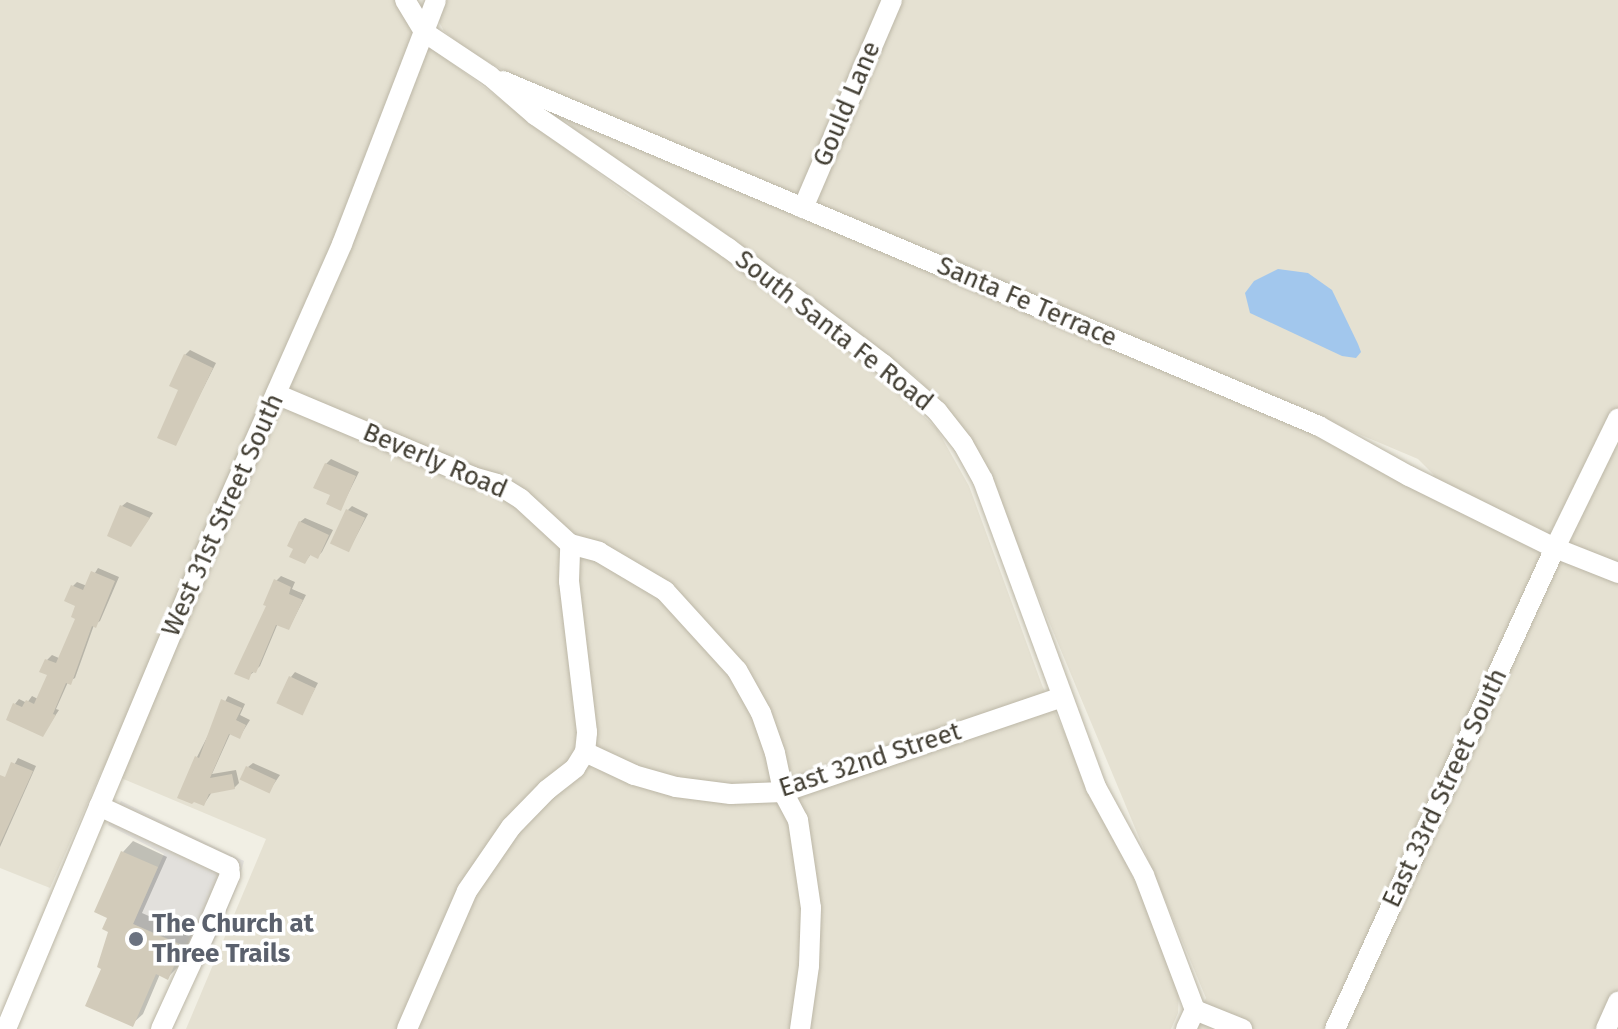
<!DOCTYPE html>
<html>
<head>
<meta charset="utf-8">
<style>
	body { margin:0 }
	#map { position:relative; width:1618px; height:1029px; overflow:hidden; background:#f1efe4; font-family:"Fira Sans",sans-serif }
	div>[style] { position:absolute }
	.residential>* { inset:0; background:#e5e1d2 }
	.parking>* { inset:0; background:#e2e0dc }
	.water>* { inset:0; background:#a2c7ed }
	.shadow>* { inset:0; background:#0003 }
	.building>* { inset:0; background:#d2cbba; transform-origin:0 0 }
	.roads { filter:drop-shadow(0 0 2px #bcb7a7) drop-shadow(0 0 2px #bcb7a7) }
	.minor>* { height:20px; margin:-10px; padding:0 10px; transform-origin:10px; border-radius:10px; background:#fff }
	.dots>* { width:22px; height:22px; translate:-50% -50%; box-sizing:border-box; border:4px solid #fff; border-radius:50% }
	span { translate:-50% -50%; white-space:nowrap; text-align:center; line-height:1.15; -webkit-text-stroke:7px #fff; paint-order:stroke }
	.street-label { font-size:26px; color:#433f34 }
	.worship-label { font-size:26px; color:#5b616d; font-weight:700 }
	.left { translate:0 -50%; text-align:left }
</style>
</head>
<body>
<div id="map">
	<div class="residential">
		<i style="clip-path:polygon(0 0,418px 0,410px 20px,445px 58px,630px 197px,746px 270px,877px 372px,937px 429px,969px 486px,1042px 685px,1169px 954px,1179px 986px,1178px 1013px,1171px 1029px,186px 1029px,266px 839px,102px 770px,50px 888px,0 868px)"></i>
		<i style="clip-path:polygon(444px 0,1618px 0,1618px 1029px,1192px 1029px,1206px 998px,977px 449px,951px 413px,916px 377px,574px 129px,566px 120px,568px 114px,1300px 426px,1408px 485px,1434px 475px,1418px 459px,515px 77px,466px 49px,444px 31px,439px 22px)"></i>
	</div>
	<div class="parking">
		<i style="clip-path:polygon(121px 801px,244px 861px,237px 887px,204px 965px,179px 954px,183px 945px,133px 924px,164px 854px,108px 825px)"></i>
	</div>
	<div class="water">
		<i style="clip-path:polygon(1278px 269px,1308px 273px,1332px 290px,1358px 344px,1361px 352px,1356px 358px,1342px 356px,1250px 313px,1245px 293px,1254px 281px)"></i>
	</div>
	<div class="shadow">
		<i style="clip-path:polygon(190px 350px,216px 363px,175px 444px,185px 355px)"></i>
		<i style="clip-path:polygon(331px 459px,359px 472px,341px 508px,333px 494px,326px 464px)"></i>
		<i style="clip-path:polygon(127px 502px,153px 513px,135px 539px,122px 506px)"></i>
		<i style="clip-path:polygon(352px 506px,368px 514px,349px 550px,348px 510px)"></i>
		<i style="clip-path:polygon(305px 518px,333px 530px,322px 552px,317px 557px,311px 554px,305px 562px,300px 522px)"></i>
		<i style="clip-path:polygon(98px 568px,119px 577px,100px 621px,94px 625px,75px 678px,68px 682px,56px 709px,59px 710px,43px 734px,15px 704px,19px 699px,27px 703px,32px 696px,38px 699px,49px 674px,47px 660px,52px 655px,61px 659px,78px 618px,73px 586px,77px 582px,87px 586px)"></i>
		<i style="clip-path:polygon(281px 576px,295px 582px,292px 589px,306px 595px,289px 628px,278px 623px,260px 666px,248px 677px,276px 581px)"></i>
		<i style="clip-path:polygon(295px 672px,318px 683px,302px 713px,291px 677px)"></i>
		<i style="clip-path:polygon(228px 696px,245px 704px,240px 715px,250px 720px,240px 736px,231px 732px,212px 774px,236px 770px,239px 783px,234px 788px,212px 792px,204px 804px,197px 757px)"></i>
		<i style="clip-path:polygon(18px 758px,36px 766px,0 847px,0 791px)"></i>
		<i style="clip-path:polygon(253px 763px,280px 775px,269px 791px,248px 767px)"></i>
		<i style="clip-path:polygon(133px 841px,167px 857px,142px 913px,192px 935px,178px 967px,168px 977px,160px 974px,143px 1014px,132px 1024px,104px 968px,111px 931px,109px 917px,123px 852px)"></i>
	</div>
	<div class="building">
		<i style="clip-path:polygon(184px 354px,213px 368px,176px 446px,157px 438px,178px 390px,169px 386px)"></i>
		<i style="clip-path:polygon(325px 463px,356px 476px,341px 511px,326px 504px,330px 495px,313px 488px)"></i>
		<i style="clip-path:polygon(120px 505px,150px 518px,131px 547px,107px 536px)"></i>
		<i style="left:346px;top:509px;width:21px;height:38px;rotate:25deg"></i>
		<i style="clip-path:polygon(299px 521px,329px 535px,318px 559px,310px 555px,305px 564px,289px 557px,293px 549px,287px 546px)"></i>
		<i style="clip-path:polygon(91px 571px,115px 581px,96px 628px,92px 626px,71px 685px,66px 683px,53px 714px,56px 715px,43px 737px,6px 720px,13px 703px,22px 707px,26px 700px,34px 704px,47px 675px,39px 672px,45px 659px,56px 663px,75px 619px,71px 617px,75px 606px,64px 601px,71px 585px,83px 590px)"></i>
		<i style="clip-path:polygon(274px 579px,291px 587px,289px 594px,303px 600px,289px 630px,276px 625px,256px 673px,252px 672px,249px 680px,234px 674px,266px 606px,263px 605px)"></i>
		<i style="left:289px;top:676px;width:29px;height:30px;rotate:25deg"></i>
		<i style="clip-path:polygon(221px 699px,242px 708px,236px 720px,246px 725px,240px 739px,229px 734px,210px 778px,232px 774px,235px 789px,209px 794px,204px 806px,194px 802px,192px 804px,177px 798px,195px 756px,199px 758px)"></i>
		<i style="clip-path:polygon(11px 762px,33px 771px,0 844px,0 775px,5px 777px)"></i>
		<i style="left:246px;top:766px;width:33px;height:15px;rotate:25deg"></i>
		<i style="clip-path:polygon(121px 851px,158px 867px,133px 924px,183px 946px,168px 980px,156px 974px,133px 1027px,85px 1006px,101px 969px,97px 967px,108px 932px,102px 929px,107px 918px,94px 912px)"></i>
	</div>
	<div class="roads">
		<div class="minor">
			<i style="left:405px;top:0;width:37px;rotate:59deg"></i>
			<i style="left:424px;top:32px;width:79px;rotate:33.7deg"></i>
			<i style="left:490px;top:76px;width:60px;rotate:40.9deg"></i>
			<i style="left:535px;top:115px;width:234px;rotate:34.6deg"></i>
			<i style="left:728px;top:248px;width:194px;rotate:36.8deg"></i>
			<i style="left:883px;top:364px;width:72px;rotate:41deg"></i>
			<i style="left:937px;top:411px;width:42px;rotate:51.8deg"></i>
			<i style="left:963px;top:444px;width:41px;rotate:60.9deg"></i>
			<i style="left:983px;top:480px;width:327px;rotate:69.8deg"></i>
			<i style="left:1096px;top:787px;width:100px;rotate:61.4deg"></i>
			<i style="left:1144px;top:875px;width:144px;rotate:69.3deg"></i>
			<i style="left:503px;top:81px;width:886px;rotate:22.92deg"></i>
			<i style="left:1319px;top:426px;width:103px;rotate:29.1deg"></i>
			<i style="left:1409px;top:476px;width:163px;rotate:26.3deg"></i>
			<i style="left:1555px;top:548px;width:68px;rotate:21.6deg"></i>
			<i style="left:803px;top:208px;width:226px;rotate:-66.8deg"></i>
			<i style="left:276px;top:394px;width:214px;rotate:22.8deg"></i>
			<i style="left:473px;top:477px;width:25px;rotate:16deg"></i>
			<i style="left:497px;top:484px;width:28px;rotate:32deg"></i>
			<i style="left:521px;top:499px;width:67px;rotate:42.6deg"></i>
			<i style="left:570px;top:544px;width:30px;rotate:15deg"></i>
			<i style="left:599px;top:552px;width:77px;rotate:30.6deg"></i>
			<i style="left:665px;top:591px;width:107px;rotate:47.7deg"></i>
			<i style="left:737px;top:670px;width:49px;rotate:60.8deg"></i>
			<i style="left:761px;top:713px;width:42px;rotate:70.7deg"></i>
			<i style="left:775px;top:753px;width:40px;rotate:78deg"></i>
			<i style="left:783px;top:792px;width:32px;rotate:62deg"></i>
			<i style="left:798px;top:820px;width:89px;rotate:81.6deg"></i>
			<i style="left:811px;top:908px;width:58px;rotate:92deg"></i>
			<i style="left:809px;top:966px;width:64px;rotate:98.1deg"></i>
			<i style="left:585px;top:752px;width:54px;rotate:25.1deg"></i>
			<i style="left:634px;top:775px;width:44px;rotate:15.9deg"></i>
			<i style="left:676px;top:787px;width:55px;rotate:7.3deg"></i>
			<i style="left:731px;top:794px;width:52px;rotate:-2.2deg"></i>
			<i style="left:783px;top:792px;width:295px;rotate:-18.8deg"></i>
			<i style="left:99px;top:806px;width:144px;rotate:25.1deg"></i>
			<i style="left:229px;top:867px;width:8px;rotate:83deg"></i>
			<i style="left:230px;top:875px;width:59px;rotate:113.1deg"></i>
			<i style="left:207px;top:929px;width:110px;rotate:114.7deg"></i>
			<i style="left:1195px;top:1010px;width:51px;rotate:22deg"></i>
			<i style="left:6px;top:1029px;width:511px;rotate:-67.3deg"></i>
			<i style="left:203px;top:558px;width:343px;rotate:-66.1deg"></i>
			<i style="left:342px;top:244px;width:261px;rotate:-68.9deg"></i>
			<i style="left:407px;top:1029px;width:150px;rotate:-66.5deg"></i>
			<i style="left:467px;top:891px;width:78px;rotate:-55.5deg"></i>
			<i style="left:511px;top:827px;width:52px;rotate:-45.8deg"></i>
			<i style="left:547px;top:790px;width:36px;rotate:-38deg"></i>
			<i style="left:575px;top:768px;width:19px;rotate:-58deg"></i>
			<i style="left:585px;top:752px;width:20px;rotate:-84deg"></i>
			<i style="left:587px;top:732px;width:152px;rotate:-96.8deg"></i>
			<i style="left:569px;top:581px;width:37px;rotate:-88deg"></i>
			<i style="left:1186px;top:1029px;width:21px;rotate:-65deg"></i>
			<i style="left:1335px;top:1029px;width:529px;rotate:-65.42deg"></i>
			<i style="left:1555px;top:548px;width:144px;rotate:-64deg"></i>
			<i style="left:1606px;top:1029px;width:30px;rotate:-66deg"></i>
		</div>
	</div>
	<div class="dots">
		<i style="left:136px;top:939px;background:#6b7280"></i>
	</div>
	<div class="street-label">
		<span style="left:847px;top:104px;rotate:-67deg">Gould Lane</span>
		<span style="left:1027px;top:302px;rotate:23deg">Santa Fe Terrace</span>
		<span style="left:834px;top:331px;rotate:38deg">South Santa Fe Road</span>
		<span style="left:435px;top:461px;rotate:23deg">Beverly Road</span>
		<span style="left:223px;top:515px;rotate:-66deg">West 31st Street South</span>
		<span style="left:870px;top:760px;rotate:-18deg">East 32nd Street</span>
		<span style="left:1445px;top:788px;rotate:-65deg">East 33rd Street South</span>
	</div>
	<div class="worship-label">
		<span class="left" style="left:152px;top:939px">The Church at<br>Three Trails</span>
	</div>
</div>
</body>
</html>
